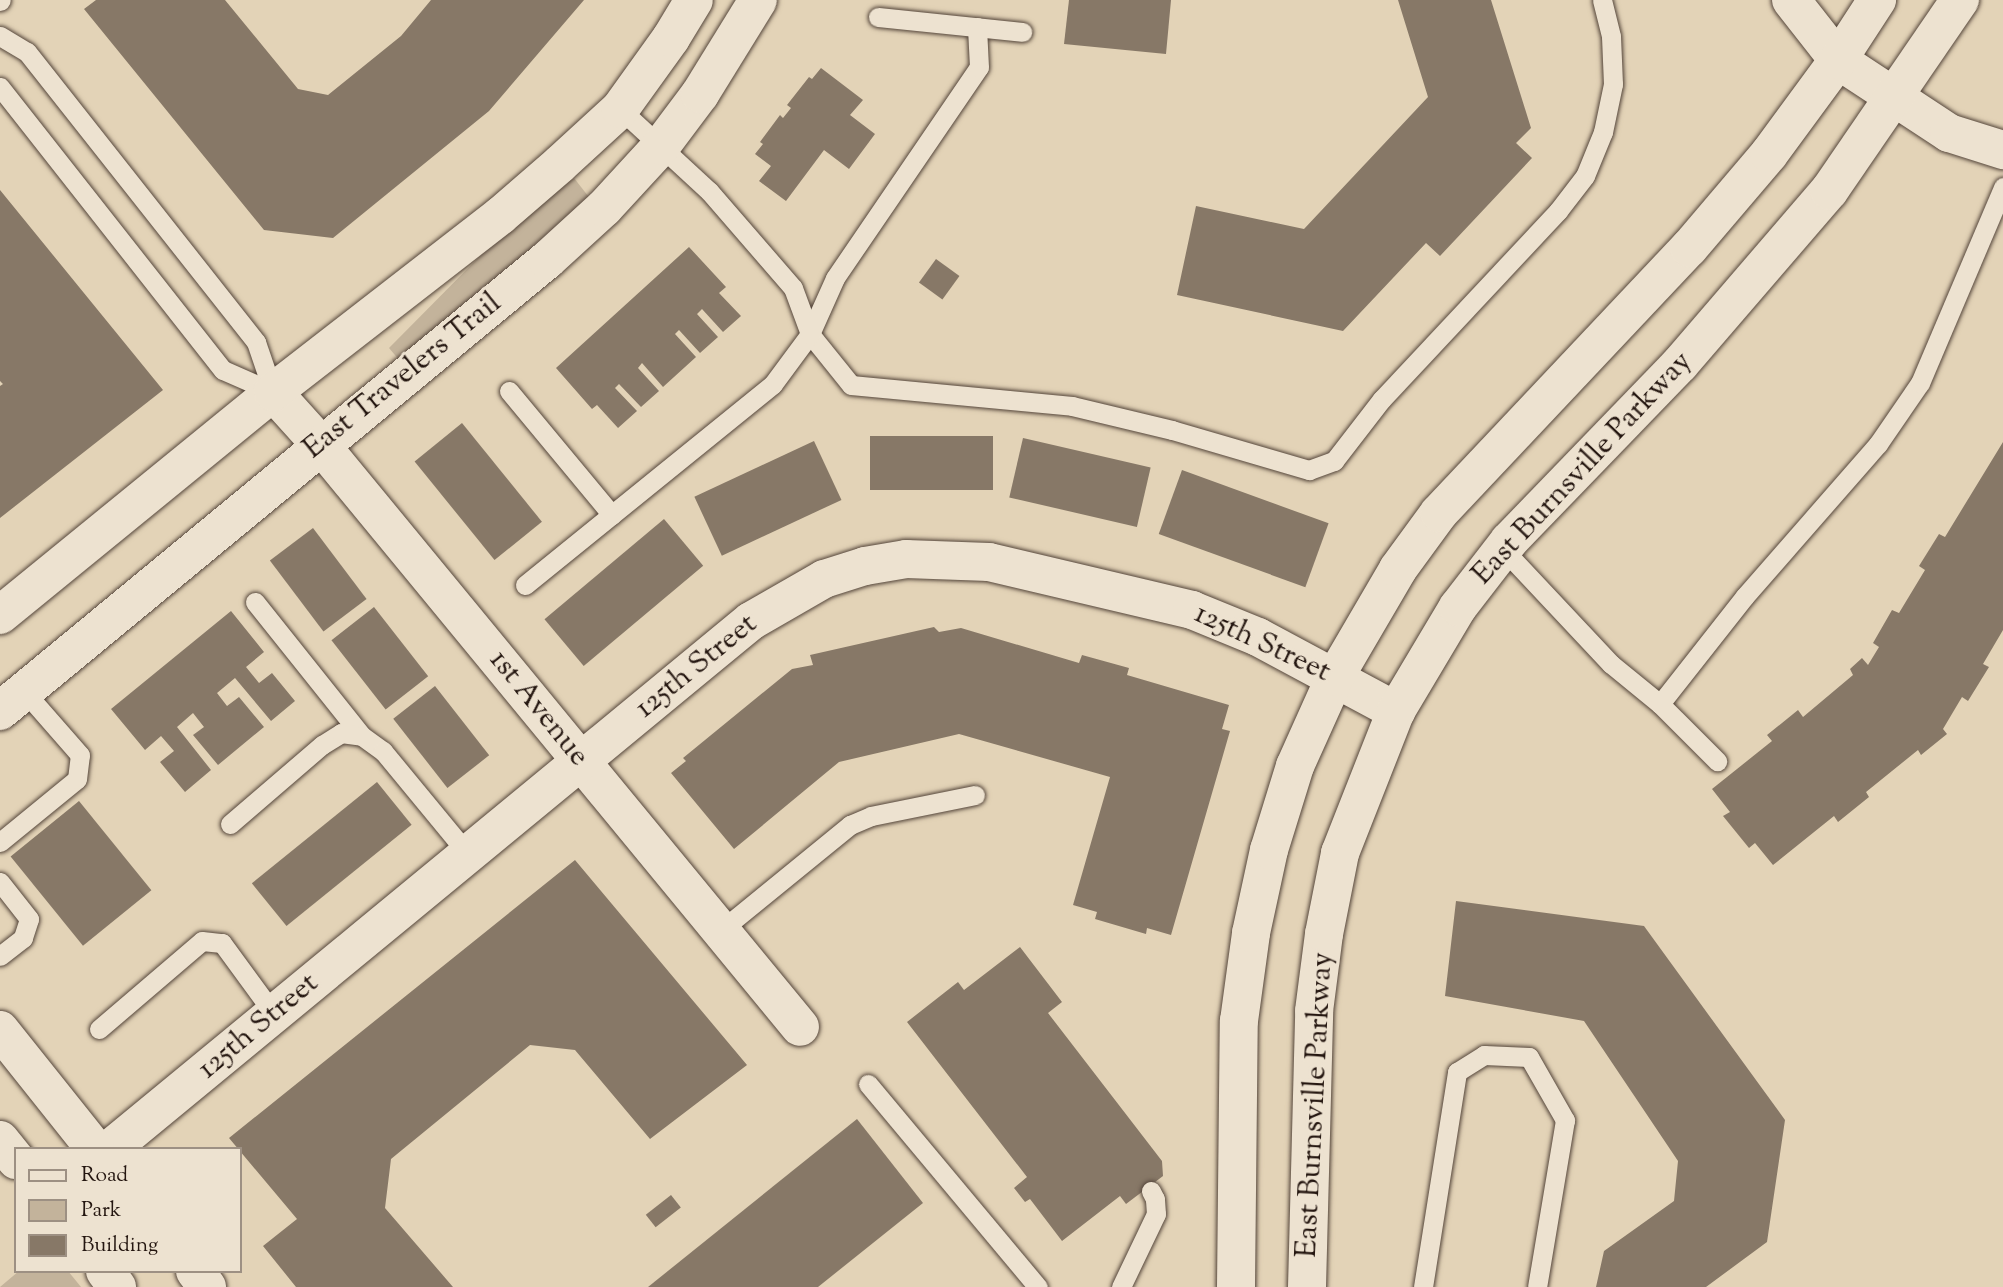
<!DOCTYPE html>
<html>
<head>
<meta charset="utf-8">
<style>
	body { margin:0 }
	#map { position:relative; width:2003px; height:1287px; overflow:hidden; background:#e3d3b7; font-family:"Sorts Mill Goudy",serif }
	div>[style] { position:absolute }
	.green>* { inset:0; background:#c3b39b }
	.building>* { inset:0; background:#877867; transform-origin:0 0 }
	.roads { filter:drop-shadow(0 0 2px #54453a) drop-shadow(0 0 2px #54453a) }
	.service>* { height:19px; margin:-9.5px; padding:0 9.5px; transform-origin:9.5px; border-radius:9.5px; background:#ede2d0 }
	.minor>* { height:38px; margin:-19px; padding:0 19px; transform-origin:19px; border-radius:19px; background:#ede2d0 }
	.tertiary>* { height:38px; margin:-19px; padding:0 19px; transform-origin:19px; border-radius:19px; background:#ede2d0 }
	.secondary>* { height:38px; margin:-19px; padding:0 19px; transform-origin:19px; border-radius:19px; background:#ede2d0 }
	span { translate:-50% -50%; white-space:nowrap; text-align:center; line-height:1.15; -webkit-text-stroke:6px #ede2d0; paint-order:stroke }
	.street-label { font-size:30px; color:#241610 }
	.legend { position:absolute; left:14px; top:1147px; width:228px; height:126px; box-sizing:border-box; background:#ede2d0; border:2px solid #9d9083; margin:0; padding:9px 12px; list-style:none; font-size:21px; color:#241610 }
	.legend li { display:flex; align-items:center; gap:14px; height:35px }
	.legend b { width:35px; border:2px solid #9d9083 }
</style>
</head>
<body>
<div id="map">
	<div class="green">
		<i style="clip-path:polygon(574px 178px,592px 201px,400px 361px,389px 348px,484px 252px)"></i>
		<i style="clip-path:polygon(19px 1271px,68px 1271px,81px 1287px,0 1287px)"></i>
	</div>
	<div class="building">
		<i style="clip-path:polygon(96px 0,225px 0,298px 89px,328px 95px,401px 36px,431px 0,584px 0,489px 111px,333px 238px,264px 230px,84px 9px)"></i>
		<i style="clip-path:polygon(1069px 0,1171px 0,1166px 54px,1064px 44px)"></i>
		<i style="clip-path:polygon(1398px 0,1491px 0,1531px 128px,1516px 143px,1532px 158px,1440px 256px,1426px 243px,1343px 331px,1177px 295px,1196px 206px,1304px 229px,1428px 97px)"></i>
		<i style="clip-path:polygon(821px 68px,863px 100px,850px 115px,875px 134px,849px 169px,824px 150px,786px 201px,759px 181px,771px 166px,755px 154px,763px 144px,760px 142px,780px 115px,783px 118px,791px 108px,787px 105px,809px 77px,812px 79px)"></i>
		<i style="clip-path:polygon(0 190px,163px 390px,0 518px,0 386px,3px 384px,0 381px)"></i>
		<i style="clip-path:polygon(689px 247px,726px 287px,719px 293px,741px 316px,723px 332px,702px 309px,697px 314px,718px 337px,700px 353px,679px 330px,675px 334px,696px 357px,663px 387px,642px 363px,638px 368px,659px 391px,641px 407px,619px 384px,615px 388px,637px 411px,618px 428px,597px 405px,592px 409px,556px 368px)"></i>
		<i style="left:936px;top:259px;width:29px;height:29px;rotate:36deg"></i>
		<i style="left:462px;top:423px;width:127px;height:61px;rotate:51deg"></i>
		<i style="left:870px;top:436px;width:123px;height:54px"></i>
		<i style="left:1023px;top:438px;width:131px;height:61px;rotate:13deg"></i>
		<i style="left:814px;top:441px;width:65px;height:132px;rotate:65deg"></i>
		<i style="clip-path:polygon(2003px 442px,2003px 630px,1983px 664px,1989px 667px,1968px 701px,1962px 697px,1943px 729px,1947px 734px,1921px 755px,1918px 750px,1866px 792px,1869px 797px,1838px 822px,1834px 816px,1773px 865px,1755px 843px,1749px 848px,1723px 816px,1730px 812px,1712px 789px,1772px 741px,1767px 735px,1798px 710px,1803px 717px,1853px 675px,1850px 669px,1862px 658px,1868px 665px,1879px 647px,1873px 643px,1892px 610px,1899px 613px,1925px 570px,1919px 566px,1939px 534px,1945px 537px)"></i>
		<i style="left:1182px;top:470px;width:156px;height:68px;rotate:20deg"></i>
		<i style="left:664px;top:519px;width:61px;height:156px;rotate:50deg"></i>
		<i style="left:313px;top:528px;width:89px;height:54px;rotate:53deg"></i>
		<i style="left:374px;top:607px;width:88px;height:54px;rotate:52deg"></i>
		<i style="clip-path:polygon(231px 611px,264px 652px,246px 667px,259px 683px,272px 673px,295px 701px,271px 721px,235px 678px,217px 693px,227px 706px,239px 697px,264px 727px,218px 765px,193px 735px,204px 727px,193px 713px,177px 727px,211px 770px,185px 792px,160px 762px,174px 751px,161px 736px,145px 750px,111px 709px)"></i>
		<i style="clip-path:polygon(934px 627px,939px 632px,961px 628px,1079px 663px,1082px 655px,1129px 668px,1127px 675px,1229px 705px,1222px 729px,1230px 731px,1171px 935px,1147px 928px,1146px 934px,1095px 919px,1097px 912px,1073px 905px,1110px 777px,959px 734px,839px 762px,734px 849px,671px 773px,686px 761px,683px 758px,792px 669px,813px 665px,810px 655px)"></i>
		<i style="left:435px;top:686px;width:88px;height:53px;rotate:52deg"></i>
		<i style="left:377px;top:782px;width:55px;height:161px;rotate:51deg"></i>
		<i style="left:79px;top:801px;width:115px;height:88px;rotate:51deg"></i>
		<i style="clip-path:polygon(575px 860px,747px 1065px,650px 1139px,575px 1050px,530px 1045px,391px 1159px,385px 1208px,453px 1287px,296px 1287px,263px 1246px,297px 1219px,229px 1138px)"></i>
		<i style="clip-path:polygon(1456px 901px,1644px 926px,1785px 1120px,1767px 1242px,1706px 1287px,1596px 1287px,1604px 1251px,1674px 1201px,1678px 1161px,1584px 1021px,1445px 996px)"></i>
		<i style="clip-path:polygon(1020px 947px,1062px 1002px,1048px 1013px,1162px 1161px,1163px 1176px,1126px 1204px,1120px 1196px,1062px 1241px,1030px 1199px,1025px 1202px,1014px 1188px,1027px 1177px,907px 1022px,958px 982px,964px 990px)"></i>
		<i style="clip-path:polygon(857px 1119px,923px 1203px,818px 1287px,648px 1287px)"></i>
		<i style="left:671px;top:1195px;width:16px;height:32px;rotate:52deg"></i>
	</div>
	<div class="roads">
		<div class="service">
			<i style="left:0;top:1px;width:1px;rotate:-45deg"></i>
			<i style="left:878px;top:17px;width:145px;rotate:5.9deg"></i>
			<i style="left:0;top:36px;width:31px;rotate:31deg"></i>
			<i style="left:27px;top:52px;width:370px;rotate:51.7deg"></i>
			<i style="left:256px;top:342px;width:53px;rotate:71.2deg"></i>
			<i style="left:0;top:87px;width:360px;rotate:51.8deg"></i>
			<i style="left:223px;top:370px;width:55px;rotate:23.7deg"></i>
			<i style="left:620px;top:109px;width:121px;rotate:42.7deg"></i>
			<i style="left:709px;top:191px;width:128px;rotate:49.1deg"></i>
			<i style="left:793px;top:288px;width:49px;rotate:69.7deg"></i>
			<i style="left:810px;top:334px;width:65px;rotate:51.2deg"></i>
			<i style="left:851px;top:385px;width:222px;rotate:5.4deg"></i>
			<i style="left:1072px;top:406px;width:103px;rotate:13.5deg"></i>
			<i style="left:1172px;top:430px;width:143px;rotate:16.3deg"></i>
			<i style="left:1309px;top:470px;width:27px;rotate:-20deg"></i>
			<i style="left:1334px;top:461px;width:78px;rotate:-52.3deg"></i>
			<i style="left:1382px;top:399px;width:258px;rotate:-46.9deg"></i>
			<i style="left:1558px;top:211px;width:44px;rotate:-52.4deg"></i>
			<i style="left:1585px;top:176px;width:48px;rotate:-67.8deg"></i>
			<i style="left:1603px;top:132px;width:49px;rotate:-78.2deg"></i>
			<i style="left:1613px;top:84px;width:48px;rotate:-92.4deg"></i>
			<i style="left:1611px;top:36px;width:37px;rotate:-104deg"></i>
			<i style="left:509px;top:391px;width:161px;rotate:50.3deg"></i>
			<i style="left:1503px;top:549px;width:158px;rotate:46.8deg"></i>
			<i style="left:1611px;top:664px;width:63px;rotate:39.2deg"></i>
			<i style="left:1660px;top:704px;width:137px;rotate:-51.8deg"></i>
			<i style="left:1745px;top:596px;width:202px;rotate:-48.8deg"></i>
			<i style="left:1878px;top:444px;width:74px;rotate:-55.5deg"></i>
			<i style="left:1920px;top:383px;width:213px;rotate:-67deg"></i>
			<i style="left:525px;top:585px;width:319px;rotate:-39deg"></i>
			<i style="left:773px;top:384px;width:62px;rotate:-53.5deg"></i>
			<i style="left:810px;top:334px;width:61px;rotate:-65.9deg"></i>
			<i style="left:835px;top:278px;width:255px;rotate:-55.7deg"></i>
			<i style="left:979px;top:67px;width:40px;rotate:-92.9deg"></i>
			<i style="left:255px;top:602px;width:171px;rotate:51.4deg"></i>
			<i style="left:1660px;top:704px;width:81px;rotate:45deg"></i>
			<i style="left:230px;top:824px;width:121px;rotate:-40.7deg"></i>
			<i style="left:322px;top:745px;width:22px;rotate:-32deg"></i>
			<i style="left:341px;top:733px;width:21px;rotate:8deg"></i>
			<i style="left:362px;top:736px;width:26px;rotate:36deg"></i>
			<i style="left:383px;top:751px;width:134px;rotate:50.5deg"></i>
			<i style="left:0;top:842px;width:99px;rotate:-39.3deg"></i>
			<i style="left:77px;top:779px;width:24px;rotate:-83deg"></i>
			<i style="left:80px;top:755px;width:85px;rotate:-131.2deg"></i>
			<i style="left:0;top:882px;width:47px;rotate:51.9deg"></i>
			<i style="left:29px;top:919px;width:20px;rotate:108deg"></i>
			<i style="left:23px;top:938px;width:29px;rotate:142deg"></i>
			<i style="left:720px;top:931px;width:168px;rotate:-39.2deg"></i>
			<i style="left:850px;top:825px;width:23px;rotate:-23deg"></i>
			<i style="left:871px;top:816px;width:106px;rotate:-11.4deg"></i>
			<i style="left:99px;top:1029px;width:135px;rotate:-40.5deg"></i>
			<i style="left:202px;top:941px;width:20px;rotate:6deg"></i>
			<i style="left:222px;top:943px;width:88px;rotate:53.8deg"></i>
			<i style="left:868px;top:1084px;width:265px;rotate:50.1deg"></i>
			<i style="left:1121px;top:1287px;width:81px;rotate:-64.4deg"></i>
			<i style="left:1156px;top:1214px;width:15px;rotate:-94deg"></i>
			<i style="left:1155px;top:1199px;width:9px;rotate:-117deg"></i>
			<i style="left:1423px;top:1287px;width:218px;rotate:-81deg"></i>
			<i style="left:1457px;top:1072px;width:32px;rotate:-32deg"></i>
			<i style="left:1484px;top:1055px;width:45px;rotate:2.5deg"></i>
			<i style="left:1529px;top:1057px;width:73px;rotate:60.3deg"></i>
			<i style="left:1565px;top:1120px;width:169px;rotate:99.5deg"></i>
		</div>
		<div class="minor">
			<i style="left:1791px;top:0;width:76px;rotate:51.9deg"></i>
			<i style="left:1838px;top:60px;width:133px;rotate:33.3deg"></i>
			<i style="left:1949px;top:133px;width:57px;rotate:17.5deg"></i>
			<i style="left:273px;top:392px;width:70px;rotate:47.9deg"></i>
			<i style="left:320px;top:444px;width:755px;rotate:50.53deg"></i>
			<i style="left:110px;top:1149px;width:830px;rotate:-39.48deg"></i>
			<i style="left:751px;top:621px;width:84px;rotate:-29.9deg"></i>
			<i style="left:824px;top:579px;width:43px;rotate:-17.6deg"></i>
			<i style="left:865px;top:566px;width:42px;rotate:-9.7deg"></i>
			<i style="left:906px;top:559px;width:83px;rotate:2.1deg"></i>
			<i style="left:989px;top:562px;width:209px;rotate:13.3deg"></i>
			<i style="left:1192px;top:610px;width:71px;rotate:22.2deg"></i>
			<i style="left:1258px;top:637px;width:157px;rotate:28.2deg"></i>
		</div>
		<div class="tertiary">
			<i style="left:0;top:615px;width:353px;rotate:-39.2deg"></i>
			<i style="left:273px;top:392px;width:287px;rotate:-37.8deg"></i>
			<i style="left:500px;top:216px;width:79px;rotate:-40.9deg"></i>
			<i style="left:560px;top:164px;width:81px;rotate:-42.5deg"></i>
			<i style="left:620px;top:109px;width:87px;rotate:-54.3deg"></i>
			<i style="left:671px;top:38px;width:44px;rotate:-58.8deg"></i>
			<i style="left:0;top:711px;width:709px;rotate:-39.51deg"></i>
			<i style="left:547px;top:260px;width:77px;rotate:-42.4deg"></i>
			<i style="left:604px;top:208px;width:84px;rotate:-47.4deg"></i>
			<i style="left:661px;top:146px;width:65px;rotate:-53.1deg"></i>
			<i style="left:700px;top:94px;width:110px;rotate:-58.3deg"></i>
			<i style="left:1236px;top:1287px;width:266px;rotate:-89.4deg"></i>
			<i style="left:1239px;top:1021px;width:89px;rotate:-82.2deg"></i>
			<i style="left:1251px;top:933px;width:85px;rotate:-77.8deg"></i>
			<i style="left:1269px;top:850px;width:88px;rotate:-72.8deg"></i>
			<i style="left:1295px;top:766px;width:98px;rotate:-65.8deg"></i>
			<i style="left:1335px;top:677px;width:125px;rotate:-59.7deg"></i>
			<i style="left:1398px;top:569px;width:69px;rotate:-53.8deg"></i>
			<i style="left:1439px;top:513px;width:364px;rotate:-46.7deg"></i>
			<i style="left:1689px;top:248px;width:123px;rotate:-49.6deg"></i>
			<i style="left:1769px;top:154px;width:117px;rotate:-53.7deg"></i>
			<i style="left:1838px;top:60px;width:72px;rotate:-57deg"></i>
			<i style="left:1307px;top:1287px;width:276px;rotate:-88.5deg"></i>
			<i style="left:1314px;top:1011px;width:78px;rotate:-82.6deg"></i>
			<i style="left:1324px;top:934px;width:83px;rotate:-78.8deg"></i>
			<i style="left:1340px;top:853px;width:153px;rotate:-68.5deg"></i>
			<i style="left:1396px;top:711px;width:121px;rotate:-59.2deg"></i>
			<i style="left:1458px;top:607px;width:83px;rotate:-52.3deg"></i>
			<i style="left:1509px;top:541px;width:246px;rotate:-46deg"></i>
			<i style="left:1680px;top:364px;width:228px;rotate:-49.3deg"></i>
			<i style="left:1829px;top:191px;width:232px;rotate:-55.6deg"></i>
		</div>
		<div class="secondary">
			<i style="left:0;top:1030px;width:152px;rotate:51.4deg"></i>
			<i style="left:0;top:1140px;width:26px;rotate:51deg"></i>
			<i style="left:105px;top:1271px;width:20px;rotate:53deg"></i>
			<i style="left:195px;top:1271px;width:20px;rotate:53deg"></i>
		</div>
	</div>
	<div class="street-label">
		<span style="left:403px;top:377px;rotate:-39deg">East Travelers Trail</span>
		<span style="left:1583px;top:469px;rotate:-47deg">East Burnsville Parkway</span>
		<span style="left:1262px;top:644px;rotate:25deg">125th Street</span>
		<span style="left:697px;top:667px;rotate:-39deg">125th Street</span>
		<span style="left:538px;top:709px;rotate:51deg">1st Avenue</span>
		<span style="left:259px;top:1027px;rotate:-40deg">125th Street</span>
		<span style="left:1316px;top:1105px;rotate:-87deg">East Burnsville Parkway</span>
	</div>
	<ul class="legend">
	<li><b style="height:9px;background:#ede2d0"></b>Road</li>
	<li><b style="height:19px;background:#c3b39b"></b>Park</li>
	<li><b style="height:19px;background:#877867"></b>Building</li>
	</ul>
</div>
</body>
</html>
